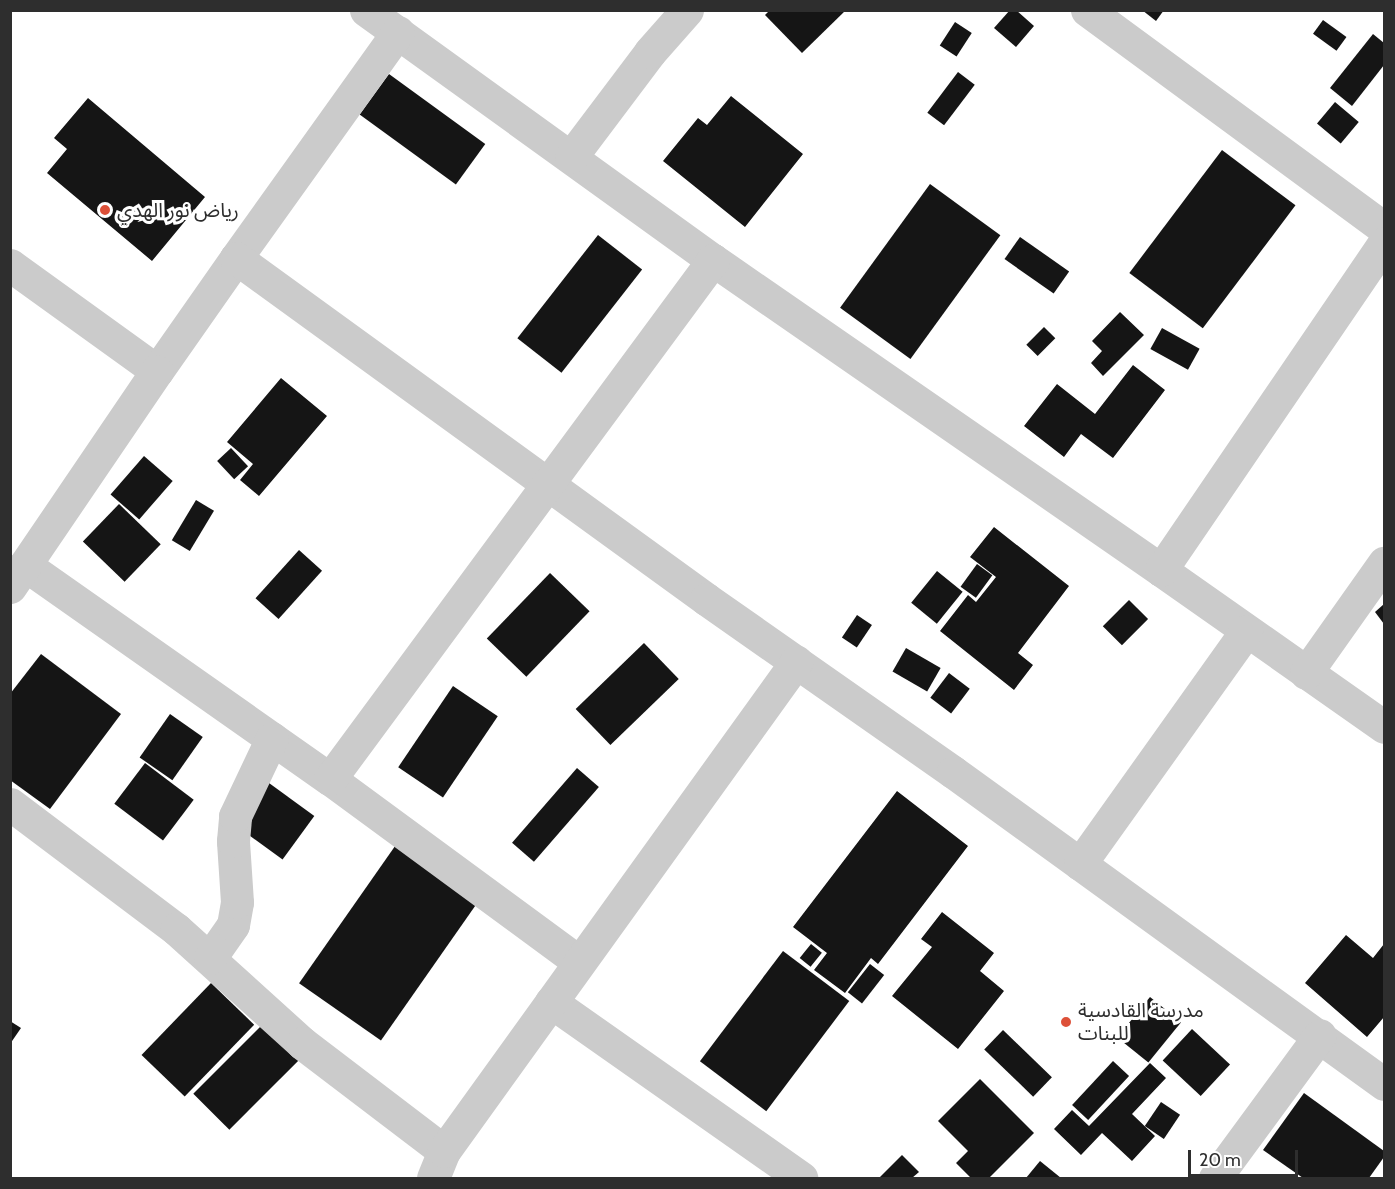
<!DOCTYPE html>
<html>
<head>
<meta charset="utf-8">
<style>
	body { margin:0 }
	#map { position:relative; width:1395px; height:1189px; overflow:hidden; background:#fff; font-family:Cabin,"Noto Sans Arabic",sans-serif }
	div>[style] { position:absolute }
	.building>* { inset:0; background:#151515; transform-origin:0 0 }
	.minor>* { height:33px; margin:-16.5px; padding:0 16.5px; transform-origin:16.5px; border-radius:16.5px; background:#cbcbcb }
	.dots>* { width:16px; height:16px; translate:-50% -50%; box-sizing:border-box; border:3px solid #fff; border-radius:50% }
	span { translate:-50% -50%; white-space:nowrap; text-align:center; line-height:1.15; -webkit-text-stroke:6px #fff; paint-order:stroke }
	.poi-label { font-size:20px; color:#2e2e2e }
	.left { translate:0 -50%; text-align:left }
	.frame { position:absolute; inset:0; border:12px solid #2e2e2e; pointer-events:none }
	.scale { position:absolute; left:1188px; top:1150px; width:110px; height:27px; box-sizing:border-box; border:3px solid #2e2e2e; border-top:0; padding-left:8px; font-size:18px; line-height:21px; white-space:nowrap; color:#2e2e2e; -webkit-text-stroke:4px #fff; paint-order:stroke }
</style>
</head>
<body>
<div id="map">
	<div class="building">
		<i style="clip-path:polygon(770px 10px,846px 10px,802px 53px,765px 15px)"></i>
		<i style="clip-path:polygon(1010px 10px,1016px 10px,1034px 26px,1016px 47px,994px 28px)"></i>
		<i style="clip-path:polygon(1142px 10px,1164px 10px,1156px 21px)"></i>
		<i style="left:1323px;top:20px;width:29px;height:17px;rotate:36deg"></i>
		<i style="left:955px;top:22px;width:20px;height:28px;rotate:33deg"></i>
		<i style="clip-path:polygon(1373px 34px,1384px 43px,1384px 65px,1352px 106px,1330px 88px)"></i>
		<i style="left:958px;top:72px;width:21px;height:51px;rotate:37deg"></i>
		<i style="left:389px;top:74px;width:119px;height:50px;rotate:36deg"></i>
		<i style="clip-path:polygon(731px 96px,803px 154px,745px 227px,663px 161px,698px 118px,707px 125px)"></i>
		<i style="clip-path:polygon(88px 98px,205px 197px,152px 261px,47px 173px,67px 149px,54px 138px)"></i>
		<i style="left:1335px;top:102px;width:31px;height:28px;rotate:40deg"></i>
		<i style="left:1222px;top:150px;width:92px;height:154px;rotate:37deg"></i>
		<i style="left:930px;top:184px;width:87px;height:153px;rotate:36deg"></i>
		<i style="left:598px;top:235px;width:56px;height:131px;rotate:38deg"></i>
		<i style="left:1020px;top:237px;width:60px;height:27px;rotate:35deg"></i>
		<i style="clip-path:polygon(1120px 312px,1144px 335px,1103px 376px,1091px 363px,1102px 351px,1092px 341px)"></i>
		<i style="left:1044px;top:327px;width:16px;height:25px;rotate:45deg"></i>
		<i style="left:1162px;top:328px;width:43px;height:24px;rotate:29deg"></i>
		<i style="clip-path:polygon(1133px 365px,1165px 390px,1113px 458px,1081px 434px,1064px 457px,1024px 426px,1057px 384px,1095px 414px)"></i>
		<i style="clip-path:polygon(281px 378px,327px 416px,259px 496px,240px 480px,253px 464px,227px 442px)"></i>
		<i style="left:231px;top:448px;width:25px;height:19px;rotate:47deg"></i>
		<i style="left:144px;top:456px;width:38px;height:51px;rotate:41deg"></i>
		<i style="left:196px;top:500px;width:21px;height:47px;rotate:31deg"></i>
		<i style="left:119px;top:504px;width:58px;height:52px;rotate:44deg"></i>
		<i style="clip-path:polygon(994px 527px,1069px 586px,1018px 653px,1033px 665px,1014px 690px,940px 631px,968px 595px,976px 602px,996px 577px,970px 557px)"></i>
		<i style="left:299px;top:550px;width:31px;height:65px;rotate:42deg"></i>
		<i style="left:977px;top:564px;width:19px;height:28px;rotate:36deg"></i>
		<i style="left:937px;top:571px;width:33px;height:41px;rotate:39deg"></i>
		<i style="left:550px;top:573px;width:55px;height:91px;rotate:44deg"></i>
		<i style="left:1129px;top:600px;width:27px;height:37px;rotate:45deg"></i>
		<i style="clip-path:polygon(1384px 604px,1384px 624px,1375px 612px)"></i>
		<i style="left:857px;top:615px;width:18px;height:27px;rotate:34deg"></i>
		<i style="left:644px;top:643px;width:50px;height:95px;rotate:46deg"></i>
		<i style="left:906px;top:648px;width:40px;height:27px;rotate:30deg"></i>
		<i style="clip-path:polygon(41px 654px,121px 714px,50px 809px,10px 780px,10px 694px)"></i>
		<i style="left:949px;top:673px;width:26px;height:31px;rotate:37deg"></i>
		<i style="left:453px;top:686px;width:54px;height:98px;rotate:34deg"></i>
		<i style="left:170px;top:714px;width:40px;height:53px;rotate:35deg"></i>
		<i style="left:145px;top:763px;width:61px;height:51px;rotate:37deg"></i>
		<i style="left:577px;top:768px;width:29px;height:99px;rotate:41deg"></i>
		<i style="left:269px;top:783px;width:56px;height:54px;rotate:36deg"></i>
		<i style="clip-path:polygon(897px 791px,968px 846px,878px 964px,871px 958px,845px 993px,814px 970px,827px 953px,793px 927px)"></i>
		<i style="left:400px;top:839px;width:100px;height:176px;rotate:35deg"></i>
		<i style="clip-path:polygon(942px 912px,994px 953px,980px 971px,1004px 991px,958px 1049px,892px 996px,932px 947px,921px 939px)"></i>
		<i style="clip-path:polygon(1346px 935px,1373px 958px,1384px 944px,1384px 1017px,1367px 1037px,1305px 983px)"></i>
		<i style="left:811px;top:944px;width:14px;height:18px;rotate:39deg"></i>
		<i style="left:783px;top:951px;width:83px;height:138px;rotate:37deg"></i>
		<i style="left:870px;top:964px;width:18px;height:36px;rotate:38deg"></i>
		<i style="left:211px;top:983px;width:60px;height:100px;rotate:44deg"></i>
		<i style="left:1150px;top:997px;width:40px;height:52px;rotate:39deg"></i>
		<i style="clip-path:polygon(10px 1021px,21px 1028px,10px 1044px)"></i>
		<i style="left:264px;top:1023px;width:51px;height:100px;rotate:45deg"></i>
		<i style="left:1192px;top:1029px;width:52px;height:43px;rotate:43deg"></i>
		<i style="left:1003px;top:1030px;width:68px;height:27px;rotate:44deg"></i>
		<i style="left:1113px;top:1061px;width:22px;height:60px;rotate:43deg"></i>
		<i style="clip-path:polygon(1150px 1063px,1166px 1078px,1132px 1114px,1155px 1136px,1132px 1161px,1102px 1133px,1081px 1155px,1054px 1129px,1072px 1110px,1089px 1126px)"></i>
		<i style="clip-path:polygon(980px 1079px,1034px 1133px,989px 1178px,971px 1178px,956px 1163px,968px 1151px,938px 1121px)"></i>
		<i style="clip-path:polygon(1304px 1093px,1384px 1151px,1384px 1157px,1369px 1178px,1303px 1178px,1263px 1150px)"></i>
		<i style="left:1161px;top:1102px;width:23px;height:29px;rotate:34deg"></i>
		<i style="clip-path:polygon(902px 1155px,919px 1172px,912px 1178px,879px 1178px)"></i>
		<i style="clip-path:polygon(1040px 1161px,1061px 1178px,1026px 1178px)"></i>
	</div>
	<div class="minor">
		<i style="left:366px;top:10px;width:428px;rotate:35.8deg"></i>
		<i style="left:713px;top:260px;width:545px;rotate:34.68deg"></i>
		<i style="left:1161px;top:570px;width:273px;rotate:35.1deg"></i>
		<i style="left:1087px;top:10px;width:368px;rotate:36.3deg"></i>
		<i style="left:571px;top:157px;width:131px;rotate:-53deg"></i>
		<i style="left:650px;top:52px;width:56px;rotate:-48.6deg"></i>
		<i style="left:236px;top:258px;width:278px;rotate:-54.4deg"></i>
		<i style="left:10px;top:265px;width:181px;rotate:35.8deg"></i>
		<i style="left:157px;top:371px;width:138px;rotate:-55deg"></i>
		<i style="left:236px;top:258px;width:581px;rotate:35.96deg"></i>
		<i style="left:706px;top:599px;width:302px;rotate:35deg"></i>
		<i style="left:953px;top:772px;width:532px;rotate:35.9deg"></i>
		<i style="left:25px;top:565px;width:373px;rotate:35.1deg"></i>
		<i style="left:330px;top:779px;width:309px;rotate:36.3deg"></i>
		<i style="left:1161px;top:570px;width:396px;rotate:-55.7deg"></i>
		<i style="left:10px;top:587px;width:261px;rotate:-55.8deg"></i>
		<i style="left:1306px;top:673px;width:135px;rotate:-54.7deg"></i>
		<i style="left:330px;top:779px;width:645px;rotate:-53.57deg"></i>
		<i style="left:10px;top:804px;width:208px;rotate:37deg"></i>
		<i style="left:176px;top:929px;width:170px;rotate:42.1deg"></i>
		<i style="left:302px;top:1043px;width:178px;rotate:37.3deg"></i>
		<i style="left:1080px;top:864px;width:286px;rotate:-54.5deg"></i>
		<i style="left:210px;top:958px;width:40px;rotate:-55.1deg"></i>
		<i style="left:233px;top:925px;width:23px;rotate:-80deg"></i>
		<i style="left:237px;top:902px;width:61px;rotate:-93.8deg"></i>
		<i style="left:233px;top:841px;width:25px;rotate:-85deg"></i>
		<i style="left:235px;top:816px;width:86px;rotate:-64.6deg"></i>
		<i style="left:551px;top:1002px;width:306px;rotate:35.1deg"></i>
		<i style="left:433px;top:1178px;width:29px;rotate:-68deg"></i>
		<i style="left:444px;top:1151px;width:603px;rotate:-54.25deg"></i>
		<i style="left:1215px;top:1178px;width:177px;rotate:-53.7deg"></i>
	</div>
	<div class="dots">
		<i style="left:105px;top:210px;background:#dd5038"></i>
		<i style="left:1066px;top:1022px;background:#dd5038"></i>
	</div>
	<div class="poi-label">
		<span class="left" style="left:117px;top:210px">رياض نور الهدي</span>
		<span class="left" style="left:1078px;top:1022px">مدرسة القادسية<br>للبنات</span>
	</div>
	<div class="frame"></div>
	<div class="scale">20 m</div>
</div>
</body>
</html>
